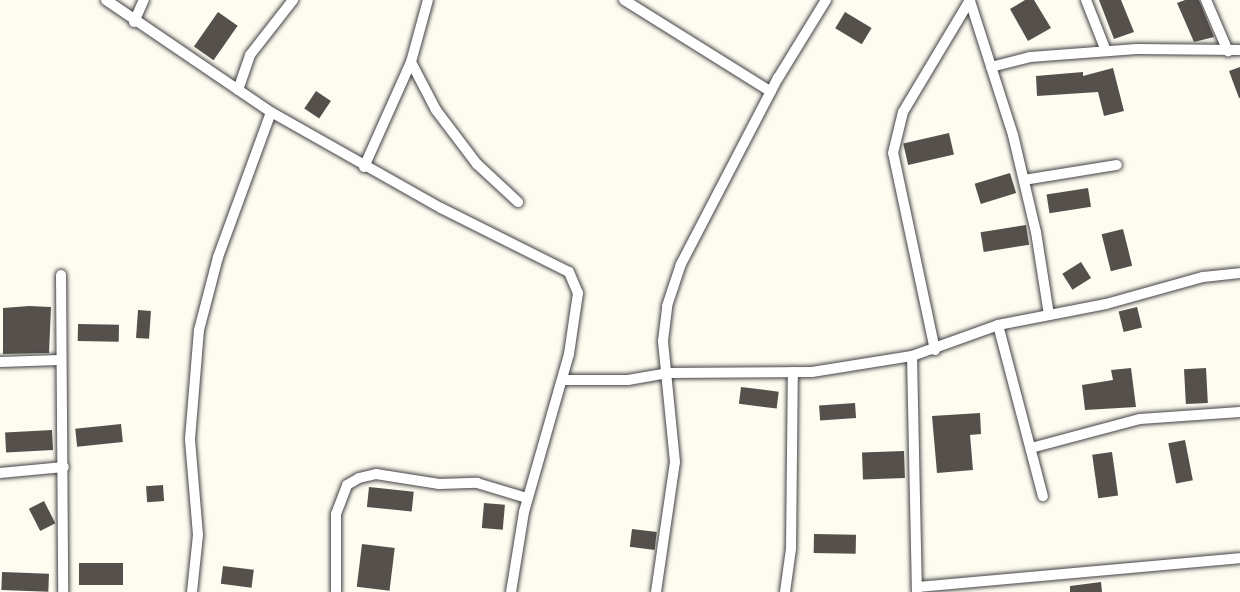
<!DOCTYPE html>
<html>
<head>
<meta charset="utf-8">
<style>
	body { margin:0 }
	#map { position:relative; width:1240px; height:592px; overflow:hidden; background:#fefbf1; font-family:"PT Serif",serif }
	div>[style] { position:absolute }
	.building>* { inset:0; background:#56504c; transform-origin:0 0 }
	.roads { filter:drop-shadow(0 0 2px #424242) drop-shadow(0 0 2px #424242) }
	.street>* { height:10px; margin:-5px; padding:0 5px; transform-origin:5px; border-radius:5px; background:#fff }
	span { translate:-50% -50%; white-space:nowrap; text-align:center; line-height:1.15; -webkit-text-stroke:6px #fff; paint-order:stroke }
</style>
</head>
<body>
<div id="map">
	<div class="building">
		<i style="clip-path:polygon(1025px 0,1034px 0,1051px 28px,1028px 41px,1010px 9px)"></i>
		<i style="clip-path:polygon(1099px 0,1121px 0,1134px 32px,1114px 39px)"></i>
		<i style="clip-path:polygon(1185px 0,1199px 0,1214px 37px,1194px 42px,1177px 3px)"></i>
		<i style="left:218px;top:12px;width:24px;height:42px;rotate:35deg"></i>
		<i style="left:845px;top:12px;width:31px;height:19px;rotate:31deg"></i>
		<i style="clip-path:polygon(1240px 67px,1240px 98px,1239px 98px,1229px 71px)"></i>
		<i style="clip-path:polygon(1113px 68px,1124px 111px,1104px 116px,1098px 92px,1037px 96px,1036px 76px,1083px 72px,1083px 76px)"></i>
		<i style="left:316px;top:91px;width:18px;height:21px;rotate:34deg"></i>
		<i style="left:949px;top:133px;width:22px;height:47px;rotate:77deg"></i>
		<i style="left:1010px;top:173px;width:21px;height:37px;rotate:73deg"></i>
		<i style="left:1088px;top:188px;width:19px;height:42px;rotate:81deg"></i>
		<i style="left:1026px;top:225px;width:20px;height:46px;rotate:81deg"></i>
		<i style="left:1123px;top:229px;width:38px;height:22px;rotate:76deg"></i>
		<i style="left:1081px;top:262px;width:19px;height:22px;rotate:58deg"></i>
		<i style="clip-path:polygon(29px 306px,51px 307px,49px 353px,3px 354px,3px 308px)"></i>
		<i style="left:1137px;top:307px;width:21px;height:19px;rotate:76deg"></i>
		<i style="left:138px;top:310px;width:13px;height:28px;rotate:4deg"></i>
		<i style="left:78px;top:324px;width:41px;height:17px;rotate:1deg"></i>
		<i style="clip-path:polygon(1131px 368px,1136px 407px,1085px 410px,1082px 385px,1113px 380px,1111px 370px)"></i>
		<i style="left:1206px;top:368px;width:35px;height:22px;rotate:87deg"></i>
		<i style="left:741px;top:387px;width:38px;height:17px;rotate:7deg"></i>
		<i style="left:855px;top:403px;width:15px;height:36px;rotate:86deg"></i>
		<i style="clip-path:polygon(980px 413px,981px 434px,970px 435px,973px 470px,937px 473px,932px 416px)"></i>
		<i style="left:121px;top:424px;width:18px;height:46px;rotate:84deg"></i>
		<i style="left:52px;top:430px;width:20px;height:47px;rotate:87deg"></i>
		<i style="left:1185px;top:440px;width:41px;height:17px;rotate:79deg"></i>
		<i style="left:904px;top:451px;width:27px;height:42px;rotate:88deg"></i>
		<i style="left:1112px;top:452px;width:44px;height:20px;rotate:82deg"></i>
		<i style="left:163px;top:485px;width:16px;height:17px;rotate:86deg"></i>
		<i style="left:369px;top:487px;width:45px;height:20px;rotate:6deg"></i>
		<i style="left:44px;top:501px;width:25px;height:17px;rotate:63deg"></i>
		<i style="left:484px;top:503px;width:21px;height:25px;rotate:5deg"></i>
		<i style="left:632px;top:529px;width:25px;height:18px;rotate:7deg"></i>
		<i style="left:814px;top:534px;width:42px;height:19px;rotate:1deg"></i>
		<i style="left:362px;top:544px;width:33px;height:43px;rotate:7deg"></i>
		<i style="left:79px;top:563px;width:44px;height:22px"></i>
		<i style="left:223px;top:566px;width:31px;height:18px;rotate:7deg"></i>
		<i style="left:2px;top:572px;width:47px;height:18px;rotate:2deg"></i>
		<i style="clip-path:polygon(1101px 582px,1102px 592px,1070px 592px,1070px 586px)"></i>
	</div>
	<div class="roads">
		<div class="street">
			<i style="left:106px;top:0;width:199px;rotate:34.2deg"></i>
			<i style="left:271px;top:112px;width:195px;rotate:29.5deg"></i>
			<i style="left:441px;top:208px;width:143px;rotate:26.6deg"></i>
			<i style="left:569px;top:272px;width:23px;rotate:67deg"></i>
			<i style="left:578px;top:293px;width:62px;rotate:98.4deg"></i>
			<i style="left:569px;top:354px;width:164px;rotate:105.9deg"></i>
			<i style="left:524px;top:512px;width:81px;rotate:99.2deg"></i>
			<i style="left:624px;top:0;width:173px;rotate:32deg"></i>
			<i style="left:1086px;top:0;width:55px;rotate:68.6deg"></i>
			<i style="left:1206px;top:0;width:56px;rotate:66.7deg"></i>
			<i style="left:970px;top:1px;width:141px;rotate:72.2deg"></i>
			<i style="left:1013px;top:135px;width:100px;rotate:76.7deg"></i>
			<i style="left:1036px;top:232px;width:84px;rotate:81.1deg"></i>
			<i style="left:134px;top:22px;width:24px;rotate:-66deg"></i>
			<i style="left:411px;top:62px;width:54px;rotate:62.5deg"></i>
			<i style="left:436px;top:110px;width:68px;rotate:52.8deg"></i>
			<i style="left:477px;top:164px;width:56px;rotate:42.8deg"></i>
			<i style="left:991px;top:67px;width:40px;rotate:-14.4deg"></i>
			<i style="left:1030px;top:57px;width:107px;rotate:-4.3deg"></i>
			<i style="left:1137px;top:49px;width:103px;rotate:0.6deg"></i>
			<i style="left:238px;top:90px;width:37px;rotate:-71deg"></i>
			<i style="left:250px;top:55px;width:70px;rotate:-52deg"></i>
			<i style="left:364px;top:167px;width:115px;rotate:-65.9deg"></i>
			<i style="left:411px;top:62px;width:64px;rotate:-74.7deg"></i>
			<i style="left:1024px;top:180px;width:94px;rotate:-9.2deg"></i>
			<i style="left:61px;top:275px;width:317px;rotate:89.6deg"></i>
			<i style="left:998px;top:325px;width:177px;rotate:75.3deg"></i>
			<i style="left:935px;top:350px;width:201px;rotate:-102deg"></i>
			<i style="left:893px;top:153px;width:42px;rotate:-76.3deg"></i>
			<i style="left:903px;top:112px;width:131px;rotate:-59.1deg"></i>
			<i style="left:912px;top:356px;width:236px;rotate:88.8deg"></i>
			<i style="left:0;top:362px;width:59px;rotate:-1.9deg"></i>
			<i style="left:562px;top:380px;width:66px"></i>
			<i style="left:628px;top:380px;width:40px;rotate:-10deg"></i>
			<i style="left:667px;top:373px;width:145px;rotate:-0.4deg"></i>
			<i style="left:812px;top:372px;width:101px;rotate:-9.1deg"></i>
			<i style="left:912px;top:356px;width:91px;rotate:-19.8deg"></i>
			<i style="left:998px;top:325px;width:110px;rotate:-11deg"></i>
			<i style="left:1106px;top:304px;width:101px;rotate:-15.6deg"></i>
			<i style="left:1203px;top:277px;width:37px;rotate:-6deg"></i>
			<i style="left:1031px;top:448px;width:113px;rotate:-14.9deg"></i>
			<i style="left:1140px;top:419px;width:100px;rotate:-4deg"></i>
			<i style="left:0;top:473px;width:64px;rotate:-5.4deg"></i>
			<i style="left:917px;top:587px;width:324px;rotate:-5.1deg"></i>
			<i style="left:192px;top:592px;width:57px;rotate:-84deg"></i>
			<i style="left:198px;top:535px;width:96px;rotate:-94.8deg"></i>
			<i style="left:190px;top:439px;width:109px;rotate:-85.3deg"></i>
			<i style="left:199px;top:330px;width:75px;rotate:-75.4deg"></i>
			<i style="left:218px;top:257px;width:154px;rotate:-69.9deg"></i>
			<i style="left:336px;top:592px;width:78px;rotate:-90deg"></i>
			<i style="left:336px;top:514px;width:31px;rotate:-69deg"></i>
			<i style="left:347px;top:485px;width:14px;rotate:-30deg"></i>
			<i style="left:359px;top:478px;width:17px;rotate:-13deg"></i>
			<i style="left:376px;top:474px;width:64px;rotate:9deg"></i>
			<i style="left:439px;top:484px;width:38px;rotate:-2deg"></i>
			<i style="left:477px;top:483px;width:52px;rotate:16.7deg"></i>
			<i style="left:656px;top:592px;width:131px;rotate:-81.7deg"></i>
			<i style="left:675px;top:462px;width:122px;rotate:-95.7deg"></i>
			<i style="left:663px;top:341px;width:35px;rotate:-83deg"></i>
			<i style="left:667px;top:306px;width:44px;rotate:-71.6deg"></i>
			<i style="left:681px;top:264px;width:210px;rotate:-62.5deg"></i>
			<i style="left:778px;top:78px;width:92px;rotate:-58.4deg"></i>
			<i style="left:785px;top:592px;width:43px;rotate:-82.1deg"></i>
			<i style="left:791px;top:549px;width:177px;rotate:-89.4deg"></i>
		</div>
	</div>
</div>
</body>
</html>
